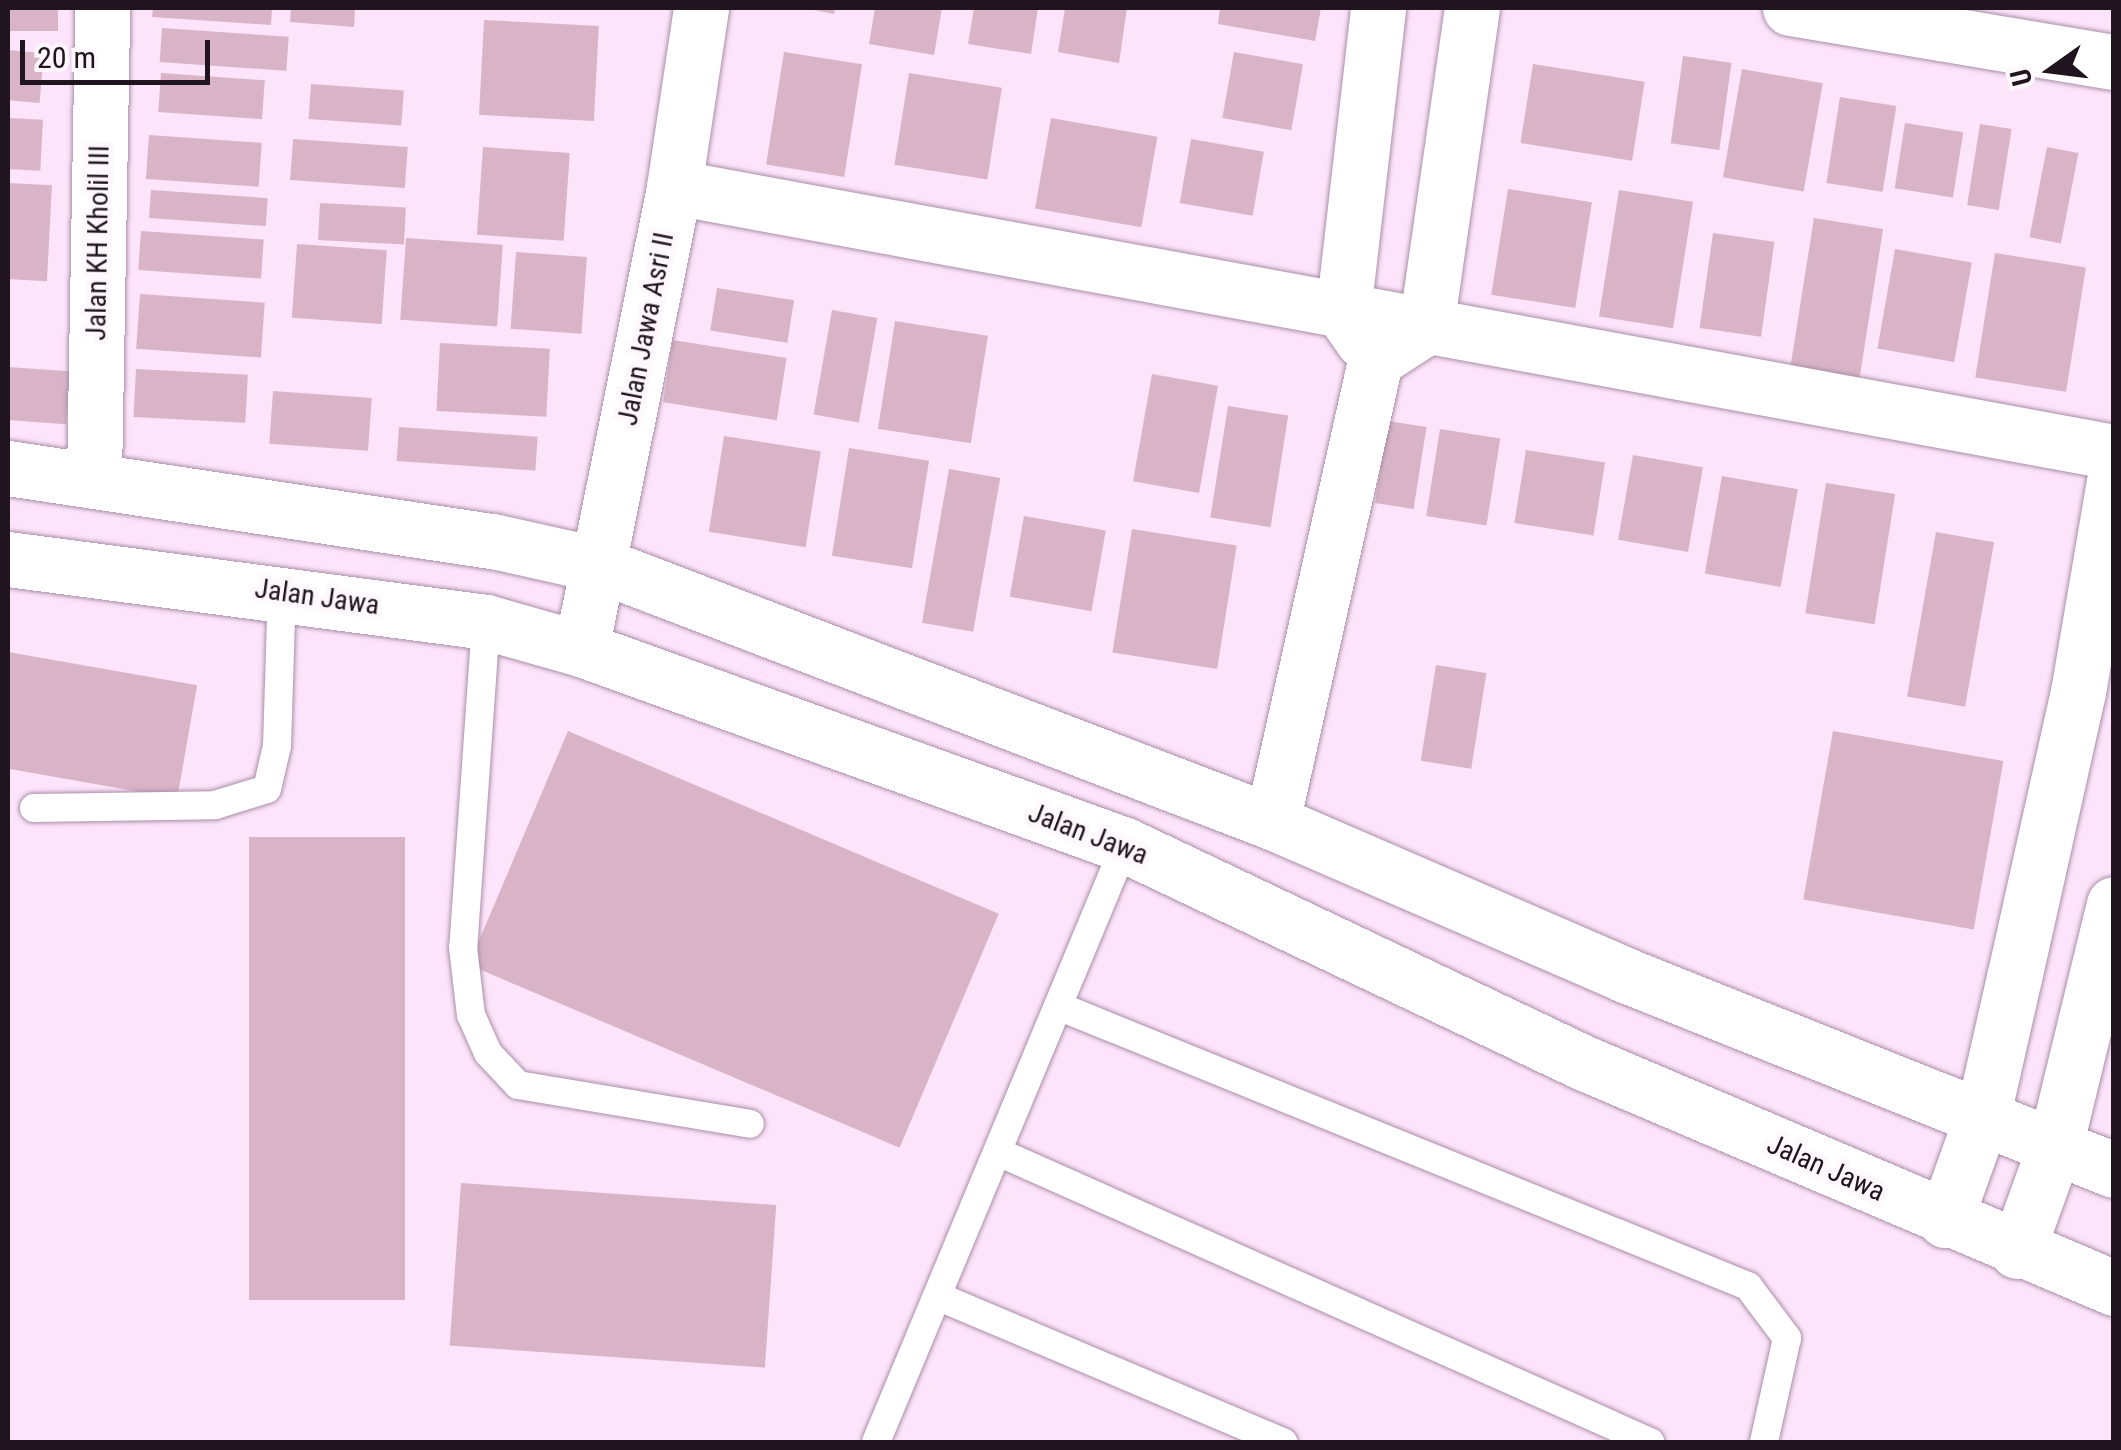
<!DOCTYPE html>
<html>
<head>
<meta charset="utf-8">
<style>
	body { margin:0 }
	#map { position:relative; width:2121px; height:1450px; overflow:hidden; background:#fce4fa; font-family:"Roboto Condensed",sans-serif }
	div>[style] { position:absolute }
	.building>* { inset:0; background:#d8b4c6; transform-origin:0 0 }
	.roads { filter:drop-shadow(0 0 2px #aa8ea8) drop-shadow(0 0 2px #aa8ea8) }
	.lane>* { height:28px; margin:-14px; padding:0 14px; transform-origin:14px; border-radius:14px; background:#fff }
	.street>* { height:55px; margin:-27.5px; padding:0 27.5px; transform-origin:27.5px; border-radius:27.5px; background:#fff }
	.secondary>* { height:55px; margin:-27.5px; padding:0 27.5px; transform-origin:27.5px; border-radius:27.5px; background:#fff }
	span { translate:-50% -50%; white-space:nowrap; text-align:center; line-height:1.15; -webkit-text-stroke:10px #fef8fd; paint-order:stroke }
	.street-label { font-size:28px; color:#20151f }
	.frame { position:absolute; inset:0; border:10px solid #20151f; pointer-events:none }
	.north { position:absolute; left:2001px; top:20px; width:100px; height:100px; -webkit-text-stroke:8px #fef8fd; paint-order:stroke; rotate:256deg; font-size:28px; font-weight:700; line-height:40px; text-align:center; color:#20151f }
	.north::after { content:''; display:block; margin:auto; width:35px; height:45px; background:#20151f; clip-path:polygon(50% 0,100% 100%,50% 72%,0 100%) }
	.scale { position:absolute; left:20px; top:40px; width:190px; height:45px; box-sizing:border-box; border:5px solid #20151f; border-top:0; padding-left:12px; font-size:30px; line-height:35px; white-space:nowrap; color:#20151f; -webkit-text-stroke:8px #fef8fd; paint-order:stroke }
</style>
</head>
<body>
<div id="map">
	<div class="building">
		<i style="left:8px;top:8px;width:50px;height:23px"></i>
		<i style="clip-path:polygon(153px 8px,272px 8px,271px 25px,152px 17px)"></i>
		<i style="clip-path:polygon(291px 8px,355px 8px,354px 27px,290px 22px)"></i>
		<i style="clip-path:polygon(805px 8px,835px 8px,834px 14px)"></i>
		<i style="clip-path:polygon(875px 8px,942px 8px,934px 55px,869px 44px)"></i>
		<i style="clip-path:polygon(974px 8px,1038px 8px,1031px 54px,968px 44px)"></i>
		<i style="clip-path:polygon(1065px 8px,1127px 8px,1119px 63px,1058px 52px)"></i>
		<i style="clip-path:polygon(1220px 8px,1321px 8px,1315px 41px,1218px 24px)"></i>
		<i style="left:484px;top:20px;width:115px;height:95px;rotate:3deg"></i>
		<i style="left:162px;top:28px;width:127px;height:34px;rotate:4deg"></i>
		<i style="left:8px;top:50px;width:36px;height:50px;rotate:5deg"></i>
		<i style="left:784px;top:52px;width:79px;height:114px;rotate:9deg"></i>
		<i style="left:1234px;top:52px;width:70px;height:67px;rotate:10deg"></i>
		<i style="left:1683px;top:56px;width:49px;height:88px;rotate:8deg"></i>
		<i style="left:1533px;top:64px;width:113px;height:80px;rotate:9deg"></i>
		<i style="left:1742px;top:69px;width:82px;height:110px;rotate:10deg"></i>
		<i style="left:161px;top:73px;width:104px;height:39px;rotate:4deg"></i>
		<i style="left:909px;top:73px;width:94px;height:93px;rotate:9deg"></i>
		<i style="left:311px;top:84px;width:93px;height:35px;rotate:4deg"></i>
		<i style="left:1840px;top:97px;width:57px;height:87px;rotate:9deg"></i>
		<i style="left:8px;top:118px;width:35px;height:51px;rotate:3deg"></i>
		<i style="left:1051px;top:118px;width:108px;height:92px;rotate:10deg"></i>
		<i style="left:1905px;top:123px;width:59px;height:66px;rotate:9deg"></i>
		<i style="left:1980px;top:124px;width:32px;height:82px;rotate:9deg"></i>
		<i style="left:149px;top:135px;width:113px;height:44px;rotate:4deg"></i>
		<i style="left:293px;top:139px;width:115px;height:41px;rotate:4deg"></i>
		<i style="left:1191px;top:139px;width:74px;height:65px;rotate:10deg"></i>
		<i style="left:483px;top:147px;width:87px;height:88px;rotate:4deg"></i>
		<i style="left:2047px;top:147px;width:32px;height:92px;rotate:11deg"></i>
		<i style="left:8px;top:183px;width:44px;height:96px;rotate:3deg"></i>
		<i style="left:1508px;top:189px;width:85px;height:107px;rotate:9deg"></i>
		<i style="left:151px;top:190px;width:117px;height:28px;rotate:4deg"></i>
		<i style="left:1619px;top:190px;width:75px;height:128px;rotate:9deg"></i>
		<i style="left:320px;top:203px;width:86px;height:37px;rotate:3deg"></i>
		<i style="left:1814px;top:218px;width:70px;height:155px;rotate:9deg"></i>
		<i style="left:141px;top:231px;width:123px;height:39px;rotate:4deg"></i>
		<i style="left:1713px;top:233px;width:62px;height:96px;rotate:8deg"></i>
		<i style="left:406px;top:238px;width:97px;height:82px;rotate:4deg"></i>
		<i style="left:297px;top:244px;width:90px;height:74px;rotate:4deg"></i>
		<i style="left:1895px;top:249px;width:78px;height:101px;rotate:10deg"></i>
		<i style="left:516px;top:252px;width:71px;height:77px;rotate:4deg"></i>
		<i style="left:1995px;top:253px;width:92px;height:126px;rotate:9deg"></i>
		<i style="left:717px;top:288px;width:78px;height:43px;rotate:9deg"></i>
		<i style="left:140px;top:294px;width:125px;height:55px;rotate:4deg"></i>
		<i style="left:832px;top:310px;width:46px;height:106px;rotate:10deg"></i>
		<i style="left:895px;top:321px;width:94px;height:109px;rotate:9deg"></i>
		<i style="left:673px;top:340px;width:115px;height:63px;rotate:9deg"></i>
		<i style="left:440px;top:343px;width:110px;height:68px;rotate:3deg"></i>
		<i style="left:8px;top:367px;width:62px;height:53px;rotate:4deg"></i>
		<i style="left:136px;top:369px;width:112px;height:48px;rotate:3deg"></i>
		<i style="left:1152px;top:374px;width:67px;height:109px;rotate:10deg"></i>
		<i style="left:273px;top:391px;width:99px;height:53px;rotate:4deg"></i>
		<i style="left:1228px;top:406px;width:61px;height:113px;rotate:9deg"></i>
		<i style="left:1388px;top:421px;width:39px;height:83px;rotate:9deg"></i>
		<i style="left:399px;top:427px;width:139px;height:34px;rotate:4deg"></i>
		<i style="left:1440px;top:429px;width:61px;height:88px;rotate:9deg"></i>
		<i style="left:724px;top:436px;width:98px;height:97px;rotate:9deg"></i>
		<i style="left:849px;top:448px;width:81px;height:109px;rotate:9deg"></i>
		<i style="left:1526px;top:450px;width:80px;height:74px;rotate:9deg"></i>
		<i style="left:1633px;top:455px;width:71px;height:86px;rotate:10deg"></i>
		<i style="left:949px;top:469px;width:52px;height:156px;rotate:10deg"></i>
		<i style="left:1722px;top:476px;width:77px;height:99px;rotate:10deg"></i>
		<i style="left:1826px;top:483px;width:70px;height:132px;rotate:9deg"></i>
		<i style="left:1024px;top:516px;width:83px;height:82px;rotate:10deg"></i>
		<i style="left:1132px;top:529px;width:106px;height:125px;rotate:9deg"></i>
		<i style="left:1936px;top:532px;width:59px;height:167px;rotate:10deg"></i>
		<i style="left:8px;top:652px;width:192px;height:115px;rotate:10deg"></i>
		<i style="left:1436px;top:665px;width:51px;height:97px;rotate:9deg"></i>
		<i style="left:568px;top:731px;width:468px;height:254px;rotate:23deg"></i>
		<i style="left:1833px;top:731px;width:173px;height:171px;rotate:10deg"></i>
		<i style="left:405px;top:837px;width:463px;height:156px;rotate:90deg"></i>
		<i style="left:461px;top:1183px;width:316px;height:163px;rotate:4deg"></i>
	</div>
	<div class="roads">
		<div class="lane">
			<i style="left:486px;top:622px;width:326px;rotate:94deg"></i>
			<i style="left:463px;top:947px;width:68px;rotate:83.3deg"></i>
			<i style="left:471px;top:1015px;width:42px;rotate:65.9deg"></i>
			<i style="left:488px;top:1053px;width:44px;rotate:46.8deg"></i>
			<i style="left:518px;top:1085px;width:235px;rotate:9.5deg"></i>
			<i style="left:34px;top:808px;width:181px;rotate:-0.9deg"></i>
			<i style="left:215px;top:805px;width:54px;rotate:-17.1deg"></i>
			<i style="left:267px;top:789px;width:44px;rotate:-76.9deg"></i>
			<i style="left:277px;top:746px;width:155px;rotate:-88.2deg"></i>
			<i style="left:1058px;top:1006px;width:745px;rotate:22.09deg"></i>
			<i style="left:1748px;top:1286px;width:65px;rotate:53.1deg"></i>
			<i style="left:1787px;top:1338px;width:107px;rotate:102.5deg"></i>
			<i style="left:998px;top:1152px;width:714px;rotate:23.98deg"></i>
			<i style="left:937px;top:1296px;width:376px;rotate:22.9deg"></i>
			<i style="left:876px;top:1442px;width:647px;rotate:-67.36deg"></i>
		</div>
		<div class="street">
			<i style="left:1790px;top:8px;width:328px;rotate:9.5deg"></i>
			<i style="left:674px;top:187px;width:1464px;rotate:10.43deg"></i>
			<i style="left:1363px;top:341px;width:35px;rotate:-125deg"></i>
			<i style="left:1343px;top:312px;width:306px;rotate:-83.4deg"></i>
			<i style="left:94px;top:478px;width:470px;rotate:-89deg"></i>
			<i style="left:581px;top:649px;width:471px;rotate:-78.6deg"></i>
			<i style="left:674px;top:187px;width:181px;rotate:-81.4deg"></i>
			<i style="left:1272px;top:822px;width:473px;rotate:-77.4deg"></i>
			<i style="left:1375px;top:360px;width:61px;rotate:-32.9deg"></i>
			<i style="left:1426px;top:327px;width:322px;rotate:-81.8deg"></i>
			<i style="left:1945px;top:1220px;width:113px;rotate:-70.3deg"></i>
			<i style="left:1983px;top:1114px;width:139px;rotate:-77.2deg"></i>
			<i style="left:2014px;top:978px;width:293px;rotate:-77.4deg"></i>
			<i style="left:2078px;top:692px;width:213px;rotate:-80.3deg"></i>
			<i style="left:2017px;top:1251px;width:112px;rotate:-70.1deg"></i>
			<i style="left:2055px;top:1146px;width:249px;rotate:-76.3deg"></i>
		</div>
		<div class="secondary">
			<i style="left:8px;top:468px;width:490px;rotate:8.6deg"></i>
			<i style="left:493px;top:541px;width:110px;rotate:12.6deg"></i>
			<i style="left:600px;top:565px;width:719px;rotate:20.93deg"></i>
			<i style="left:1272px;top:822px;width:385px;rotate:23.4deg"></i>
			<i style="left:1625px;top:975px;width:526px;rotate:21.74deg"></i>
			<i style="left:8px;top:559px;width:482px;rotate:7.5deg"></i>
			<i style="left:486px;top:622px;width:99px;rotate:15.9deg"></i>
			<i style="left:581px;top:649px;width:578px;rotate:19.81deg"></i>
			<i style="left:1125px;top:845px;width:506px;rotate:25.4deg"></i>
			<i style="left:1582px;top:1062px;width:578px;rotate:23.02deg"></i>
		</div>
	</div>
	<div class="street-label">
		<span style="left:98px;top:243px;rotate:-89deg">Jalan KH Kholil III</span>
		<span style="left:646px;top:329px;rotate:-79deg">Jalan Jawa Asri II</span>
		<span style="left:317px;top:597px;rotate:8deg">Jalan Jawa</span>
		<span style="left:1088px;top:834px;rotate:21deg">Jalan Jawa</span>
		<span style="left:1826px;top:1168px;rotate:24deg">Jalan Jawa</span>
	</div>
	<div class="frame"></div>
	<div class="north">U</div>
	<div class="scale">20 m</div>
</div>
</body>
</html>
